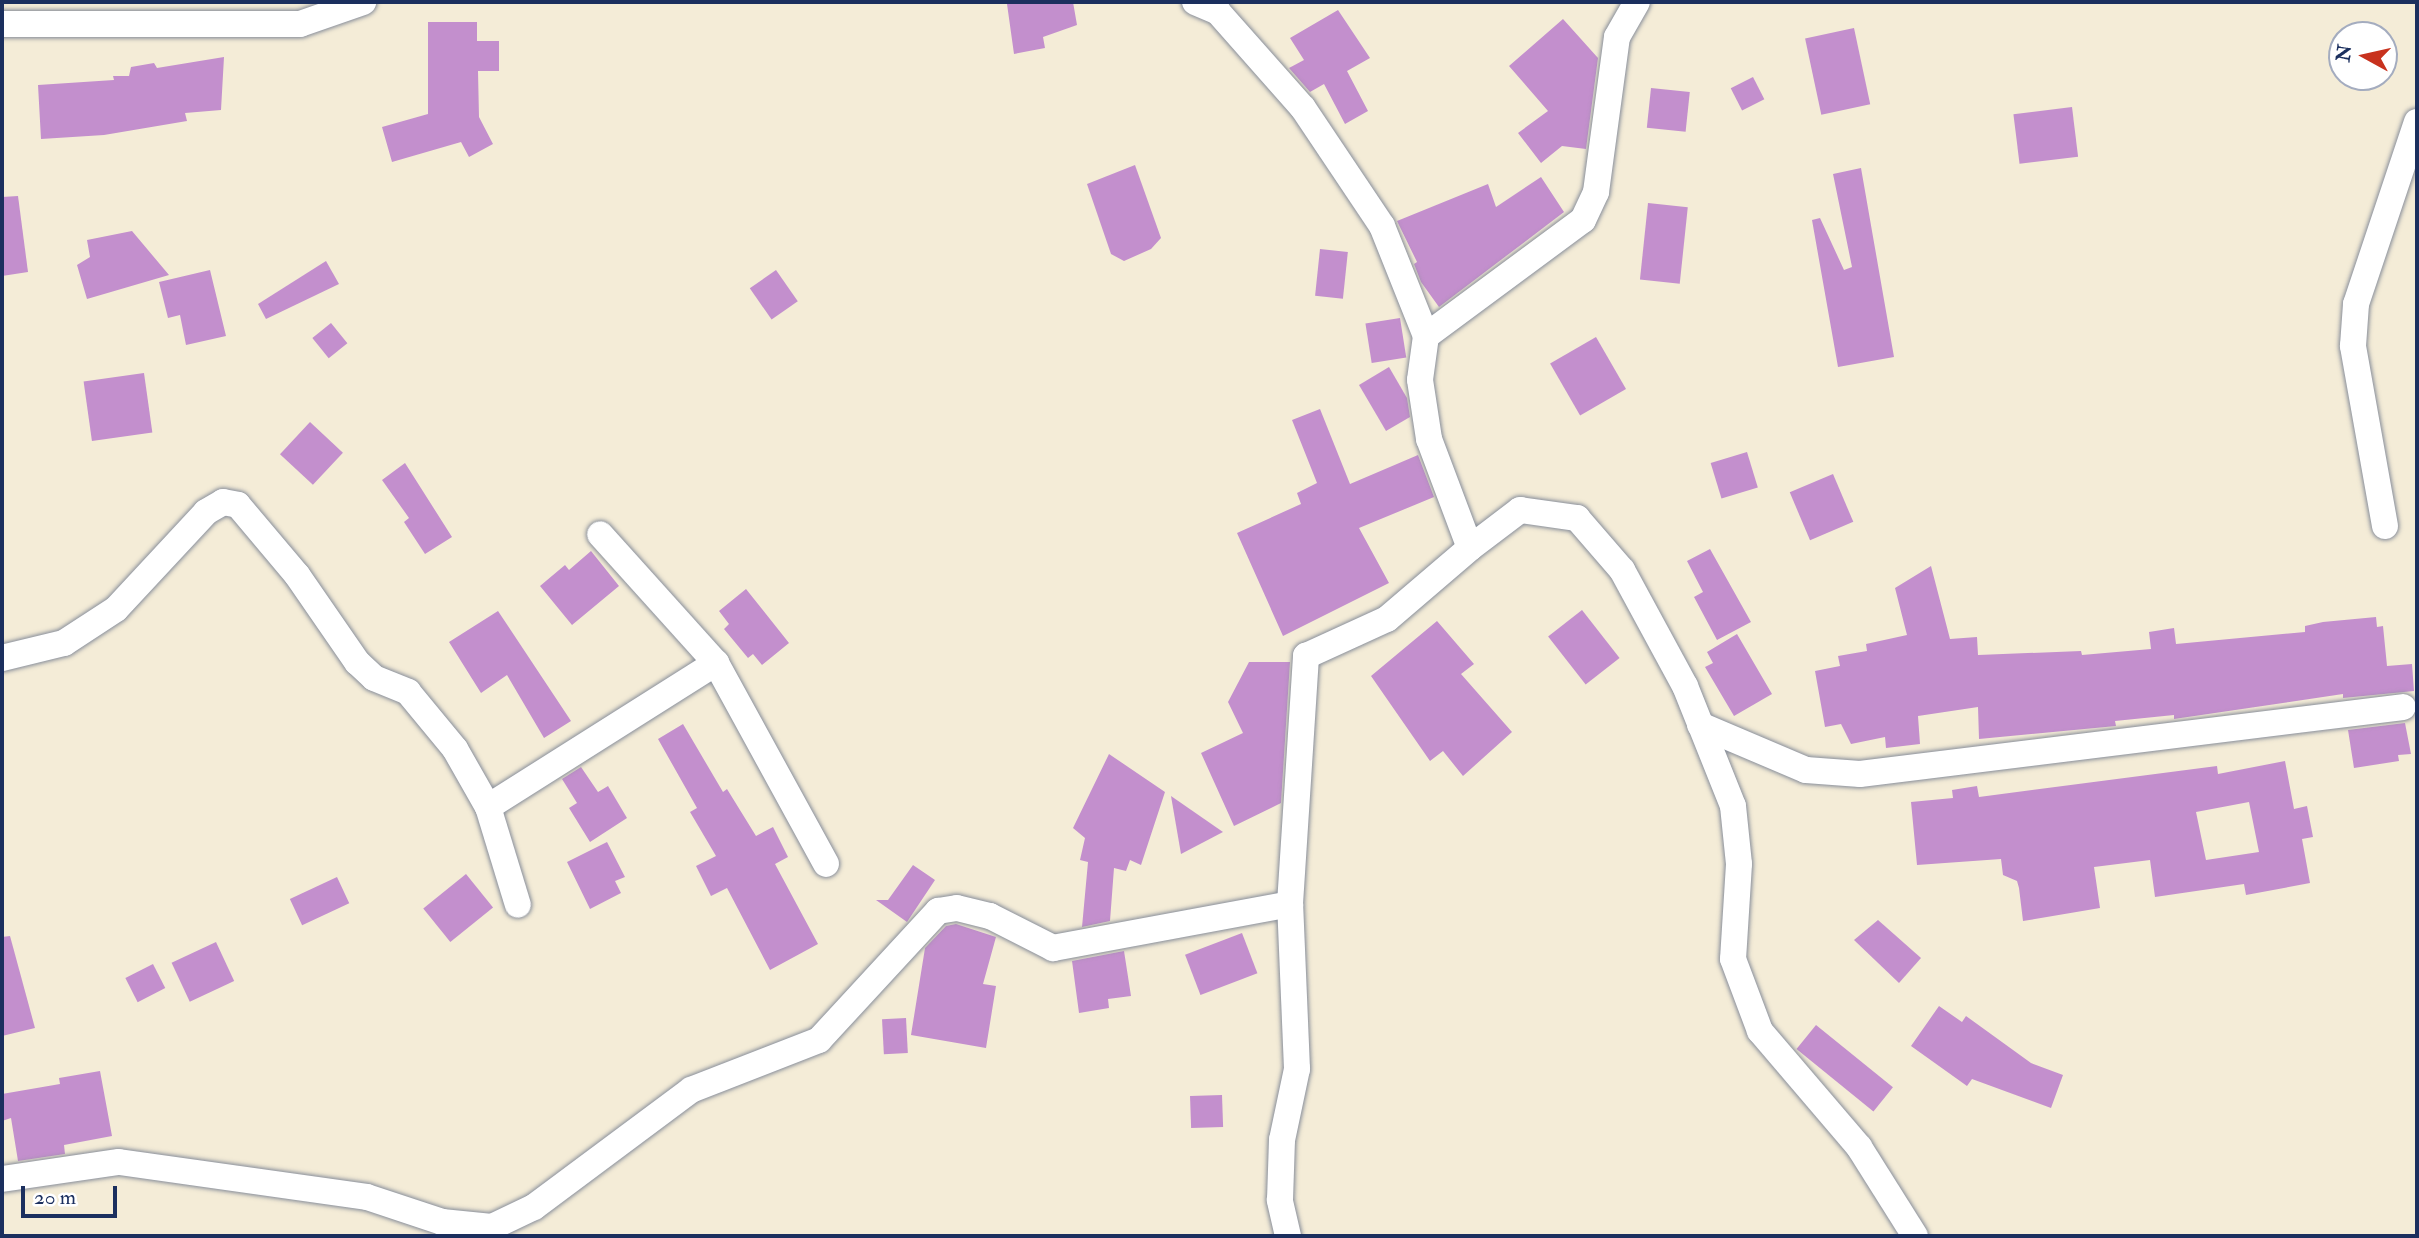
<!DOCTYPE html>
<html>
<head>
<meta charset="utf-8">
<style>
	body { margin:0 }
	#map { position:relative; width:2419px; height:1238px; overflow:hidden; background:#f4ecd7; font-family:"IM FELL Double Pica",serif }
	div>[style] { position:absolute }
	.building>* { inset:0; background:#c38fcd; transform-origin:0 0 }
	.roads { filter:drop-shadow(0 0 2px #888e9a) drop-shadow(0 0 2px #888e9a) }
	.street>* { height:26px; margin:-13px; padding:0 13px; transform-origin:13px; border-radius:13px; background:#fff }
	span { translate:-50% -50%; white-space:nowrap; text-align:center; line-height:1.15; -webkit-text-stroke:6px #fff; paint-order:stroke }
	.frame { position:absolute; inset:0; border:4px solid #1b2f5e; pointer-events:none }
	.north { position:absolute; left:2328px; top:21px; width:70px; height:70px; box-sizing:border-box; background:#fff; border:2px solid #a4acbf; border-radius:50%; rotate:278deg; font-size:19px; font-weight:700; line-height:28px; text-align:center; color:#1b2f5e }
	.north::after { content:''; display:block; margin:auto; width:24px; height:32px; background:#c8321e; clip-path:polygon(50% 0,100% 100%,50% 72%,0 100%) }
	.scale { position:absolute; left:21px; top:1186px; width:96px; height:32px; box-sizing:border-box; border:4px solid #1b2f5e; border-top:0; padding-left:9px; font-size:21px; line-height:24px; white-space:nowrap; color:#1b2f5e; -webkit-text-stroke:5px #fff; paint-order:stroke }
</style>
</head>
<body>
<div id="map">
	<div class="building">
		<i style="clip-path:polygon(1073px 2px,1077px 25px,1043px 37px,1045px 48px,1014px 54px,1007px 4px)"></i>
		<i style="clip-path:polygon(1338px 10px,1370px 58px,1347px 71px,1368px 111px,1345px 124px,1324px 84px,1310px 92px,1289px 68px,1304px 60px,1290px 38px)"></i>
		<i style="clip-path:polygon(1563px 19px,1598px 58px,1586px 149px,1562px 146px,1541px 163px,1518px 133px,1548px 111px,1509px 66px)"></i>
		<i style="clip-path:polygon(428px 22px,477px 22px,477px 41px,499px 41px,499px 71px,478px 71px,479px 117px,493px 144px,469px 157px,461px 142px,392px 162px,382px 127px,428px 114px)"></i>
		<i style="left:1854px;top:28px;width:78px;height:50px;rotate:78deg"></i>
		<i style="clip-path:polygon(224px 57px,221px 110px,185px 113px,187px 121px,104px 135px,41px 139px,38px 85px,114px 80px,113px 76px,129px 76px,131px 67px,154px 63px,157px 68px)"></i>
		<i style="left:1753px;top:77px;width:25px;height:25px;rotate:63deg"></i>
		<i style="left:1651px;top:88px;width:39px;height:40px;rotate:6deg"></i>
		<i style="left:2072px;top:107px;width:50px;height:59px;rotate:83deg"></i>
		<i style="clip-path:polygon(1135px 165px,1161px 238px,1151px 249px,1124px 261px,1111px 254px,1087px 184px)"></i>
		<i style="clip-path:polygon(1861px 168px,1894px 357px,1838px 367px,1812px 220px,1820px 218px,1844px 270px,1852px 267px,1833px 174px)"></i>
		<i style="clip-path:polygon(1541px 177px,1564px 212px,1439px 307px,1421px 282px,1414px 264px,1417px 262px,1397px 221px,1488px 184px,1496px 207px)"></i>
		<i style="clip-path:polygon(18px 196px,28px 272px,2px 276px,2px 197px)"></i>
		<i style="left:1648px;top:203px;width:40px;height:77px;rotate:6deg"></i>
		<i style="clip-path:polygon(132px 231px,169px 275px,87px 299px,77px 265px,90px 257px,87px 240px)"></i>
		<i style="left:1320px;top:249px;width:28px;height:47px;rotate:6deg"></i>
		<i style="clip-path:polygon(326px 261px,339px 284px,266px 319px,258px 304px)"></i>
		<i style="clip-path:polygon(210px 270px,226px 336px,186px 345px,180px 315px,168px 318px,159px 282px)"></i>
		<i style="left:776px;top:270px;width:38px;height:32px;rotate:55deg"></i>
		<i style="left:1400px;top:318px;width:40px;height:35px;rotate:81deg"></i>
		<i style="left:331px;top:323px;width:26px;height:24px;rotate:51deg"></i>
		<i style="left:1596px;top:337px;width:60px;height:53px;rotate:60deg"></i>
		<i style="clip-path:polygon(1389px 367px,1407px 398px,1410px 417px,1386px 431px,1359px 385px)"></i>
		<i style="left:144px;top:373px;width:60px;height:61px;rotate:82deg"></i>
		<i style="clip-path:polygon(1320px 409px,1350px 484px,1418px 455px,1434px 497px,1359px 528px,1389px 583px,1283px 636px,1237px 533px,1301px 504px,1297px 493px,1317px 483px,1292px 420px)"></i>
		<i style="left:310px;top:422px;width:45px;height:44px;rotate:43deg"></i>
		<i style="left:1747px;top:452px;width:37px;height:38px;rotate:73deg"></i>
		<i style="clip-path:polygon(405px 463px,452px 537px,425px 554px,404px 522px,409px 518px,382px 480px)"></i>
		<i style="left:1833px;top:474px;width:52px;height:47px;rotate:67deg"></i>
		<i style="clip-path:polygon(1710px 549px,1751px 622px,1717px 640px,1694px 597px,1703px 592px,1687px 561px)"></i>
		<i style="clip-path:polygon(591px 551px,619px 586px,572px 625px,540px 586px,565px 565px,569px 570px)"></i>
		<i style="clip-path:polygon(1931px 566px,1950px 639px,1977px 637px,1978px 655px,2081px 651px,2082px 655px,2151px 649px,2149px 632px,2174px 628px,2176px 644px,2305px 632px,2305px 626px,2323px 622px,2376px 617px,2377px 627px,2383px 626px,2387px 666px,2412px 664px,2414px 691px,2343px 698px,2343px 694px,2174px 719px,2174px 715px,2115px 721px,2116px 726px,1979px 739px,1978px 707px,1918px 716px,1920px 744px,1886px 748px,1885px 737px,1851px 744px,1841px 724px,1825px 727px,1815px 671px,1840px 666px,1838px 656px,1867px 651px,1866px 644px,1907px 635px,1895px 588px)"></i>
		<i style="clip-path:polygon(746px 589px,789px 643px,762px 665px,753px 654px,748px 658px,724px 629px,729px 624px,719px 611px)"></i>
		<i style="left:1582px;top:610px;width:61px;height:43px;rotate:52deg"></i>
		<i style="clip-path:polygon(498px 611px,571px 721px,544px 738px,507px 675px,481px 693px,449px 642px)"></i>
		<i style="clip-path:polygon(1437px 621px,1474px 664px,1461px 674px,1512px 732px,1463px 776px,1443px 751px,1430px 761px,1371px 676px)"></i>
		<i style="clip-path:polygon(1737px 634px,1772px 694px,1734px 716px,1705px 667px,1713px 663px,1707px 652px)"></i>
		<i style="clip-path:polygon(1249px 662px,1290px 662px,1281px 803px,1234px 826px,1201px 753px,1243px 733px,1228px 702px)"></i>
		<i style="clip-path:polygon(2405px 723px,2411px 754px,2398px 755px,2399px 761px,2354px 768px,2348px 730px)"></i>
		<i style="clip-path:polygon(683px 724px,723px 792px,727px 789px,756px 836px,773px 827px,788px 857px,775px 864px,818px 944px,770px 970px,727px 888px,711px 896px,696px 866px,716px 856px,690px 812px,697px 808px,658px 739px)"></i>
		<i style="clip-path:polygon(1109px 754px,1165px 792px,1141px 865px,1130px 860px,1126px 871px,1114px 868px,1110px 921px,1082px 927px,1088px 862px,1080px 860px,1085px 838px,1073px 828px)"></i>
		<i style="clip-path:polygon(evenodd,2285px 761px,2294px 809px,2307px 806px,2313px 837px,2302px 839px,2310px 883px,2246px 895px,2244px 884px,2155px 897px,2150px 860px,2094px 867px,2100px 908px,2023px 921px,2019px 888px,2017px 881px,2003px 875px,2001px 859px,1917px 865px,1911px 802px,1953px 798px,1952px 790px,1977px 786px,1979px 797px,2217px 766px,2218px 774px,2285px 761px,2249px 802px,2259px 852px,2206px 860px,2196px 812px,2249px 802px)"></i>
		<i style="clip-path:polygon(581px 767px,598px 792px,608px 786px,627px 818px,590px 842px,569px 808px,577px 803px,562px 779px)"></i>
		<i style="clip-path:polygon(1171px 796px,1223px 832px,1181px 854px)"></i>
		<i style="clip-path:polygon(607px 842px,625px 877px,615px 881px,621px 893px,590px 909px,567px 862px)"></i>
		<i style="clip-path:polygon(913px 865px,935px 880px,907px 922px,876px 900px,888px 900px)"></i>
		<i style="left:466px;top:874px;width:43px;height:55px;rotate:51deg"></i>
		<i style="left:337px;top:877px;width:29px;height:52px;rotate:65deg"></i>
		<i style="clip-path:polygon(1878px 920px,1921px 958px,1899px 983px,1854px 940px)"></i>
		<i style="clip-path:polygon(956px 924px,996px 937px,983px 984px,996px 986px,986px 1048px,911px 1035px,925px 948px,946px 926px)"></i>
		<i style="left:1242px;top:933px;width:43px;height:61px;rotate:69deg"></i>
		<i style="clip-path:polygon(10px 936px,35px 1028px,2px 1036px,2px 937px)"></i>
		<i style="left:216px;top:942px;width:43px;height:49px;rotate:65deg"></i>
		<i style="clip-path:polygon(1124px 951px,1131px 996px,1108px 999px,1109px 1008px,1079px 1013px,1072px 961px)"></i>
		<i style="left:153px;top:964px;width:27px;height:31px;rotate:63deg"></i>
		<i style="clip-path:polygon(1939px 1006px,1962px 1022px,1966px 1016px,2031px 1063px,2063px 1075px,2051px 1108px,1972px 1079px,1967px 1086px,1911px 1046px)"></i>
		<i style="left:906px;top:1018px;width:35px;height:24px;rotate:87deg"></i>
		<i style="left:1816px;top:1025px;width:99px;height:31px;rotate:39deg"></i>
		<i style="clip-path:polygon(100px 1071px,112px 1136px,64px 1145px,65px 1154px,18px 1161px,11px 1118px,2px 1121px,2px 1094px,60px 1084px,59px 1078px)"></i>
		<i style="left:1222px;top:1095px;width:32px;height:32px;rotate:88deg"></i>
	</div>
	<div class="roads">
		<div class="street">
			<i style="left:1195px;top:2px;width:25px;rotate:23deg"></i>
			<i style="left:1218px;top:12px;width:128px;rotate:48.5deg"></i>
			<i style="left:1303px;top:108px;width:142px;rotate:56.2deg"></i>
			<i style="left:1382px;top:226px;width:118px;rotate:68.2deg"></i>
			<i style="left:1426px;top:336px;width:44px;rotate:97.8deg"></i>
			<i style="left:1420px;top:380px;width:60px;rotate:81.3deg"></i>
			<i style="left:1429px;top:439px;width:116px;rotate:69.4deg"></i>
			<i style="left:1470px;top:548px;width:63px;rotate:-37.2deg"></i>
			<i style="left:1520px;top:510px;width:58px;rotate:8deg"></i>
			<i style="left:1577px;top:518px;width:69px;rotate:49.1deg"></i>
			<i style="left:1622px;top:570px;width:132px;rotate:61.5deg"></i>
			<i style="left:1685px;top:686px;width:129px;rotate:68.2deg"></i>
			<i style="left:1733px;top:806px;width:58px;rotate:84.1deg"></i>
			<i style="left:1739px;top:864px;width:95px;rotate:93.6deg"></i>
			<i style="left:1733px;top:959px;width:77px;rotate:69.4deg"></i>
			<i style="left:1760px;top:1031px;width:153px;rotate:49.5deg"></i>
			<i style="left:1859px;top:1147px;width:105px;rotate:57.8deg"></i>
			<i style="left:2px;top:24px;width:298px"></i>
			<i style="left:300px;top:24px;width:67px;rotate:-19.2deg"></i>
			<i style="left:1426px;top:336px;width:195px;rotate:-36.5deg"></i>
			<i style="left:1583px;top:220px;width:31px;rotate:-65deg"></i>
			<i style="left:1596px;top:192px;width:156px;rotate:-82.3deg"></i>
			<i style="left:1617px;top:37px;width:40px;rotate:-60.3deg"></i>
			<i style="left:2385px;top:526px;width:183px;rotate:-100.1deg"></i>
			<i style="left:2353px;top:346px;width:42px;rotate:-85.9deg"></i>
			<i style="left:2356px;top:304px;width:192px;rotate:-71.5deg"></i>
			<i style="left:2px;top:658px;width:64px;rotate:-13.6deg"></i>
			<i style="left:64px;top:643px;width:62px;rotate:-33.2deg"></i>
			<i style="left:116px;top:609px;width:132px;rotate:-47.1deg"></i>
			<i style="left:206px;top:512px;width:20px;rotate:-30deg"></i>
			<i style="left:223px;top:502px;width:15px;rotate:11deg"></i>
			<i style="left:238px;top:505px;width:92px;rotate:49.9deg"></i>
			<i style="left:297px;top:575px;width:106px;rotate:55.4deg"></i>
			<i style="left:357px;top:662px;width:23px;rotate:43deg"></i>
			<i style="left:374px;top:678px;width:37px;rotate:22deg"></i>
			<i style="left:408px;top:692px;width:74px;rotate:50.5deg"></i>
			<i style="left:455px;top:749px;width:67px;rotate:60.4deg"></i>
			<i style="left:488px;top:807px;width:102px;rotate:73deg"></i>
			<i style="left:716px;top:663px;width:229px;rotate:61.3deg"></i>
			<i style="left:1700px;top:725px;width:115px;rotate:23deg"></i>
			<i style="left:1806px;top:770px;width:54px;rotate:4.2deg"></i>
			<i style="left:1860px;top:774px;width:547px;rotate:-7.03deg"></i>
			<i style="left:488px;top:807px;width:270px;rotate:-32.3deg"></i>
			<i style="left:716px;top:663px;width:173px;rotate:-132deg"></i>
			<i style="left:2px;top:1179px;width:118px;rotate:-8.3deg"></i>
			<i style="left:119px;top:1162px;width:250px;rotate:8deg"></i>
			<i style="left:367px;top:1197px;width:79px;rotate:18.4deg"></i>
			<i style="left:442px;top:1222px;width:50px;rotate:5.7deg"></i>
			<i style="left:492px;top:1227px;width:47px;rotate:-25.5deg"></i>
			<i style="left:534px;top:1207px;width:196px;rotate:-36.7deg"></i>
			<i style="left:691px;top:1090px;width:137px;rotate:-21.3deg"></i>
			<i style="left:819px;top:1040px;width:176px;rotate:-47.3deg"></i>
			<i style="left:938px;top:911px;width:19px;rotate:-9deg"></i>
			<i style="left:957px;top:908px;width:34px;rotate:14deg"></i>
			<i style="left:990px;top:916px;width:71px;rotate:26.9deg"></i>
			<i style="left:1053px;top:948px;width:241px;rotate:-10.5deg"></i>
			<i style="left:1288px;top:1236px;width:37px;rotate:-103deg"></i>
			<i style="left:1280px;top:1200px;width:60px;rotate:-88.1deg"></i>
			<i style="left:1282px;top:1140px;width:73px;rotate:-78.1deg"></i>
			<i style="left:1297px;top:1069px;width:165px;rotate:-92.4deg"></i>
			<i style="left:1290px;top:904px;width:249px;rotate:-86.3deg"></i>
			<i style="left:1306px;top:656px;width:89px;rotate:-24.6deg"></i>
			<i style="left:1387px;top:619px;width:109px;rotate:-40.5deg"></i>
		</div>
	</div>
	<div class="frame"></div>
	<div class="north">N</div>
	<div class="scale">20 m</div>
</div>
</body>
</html>
